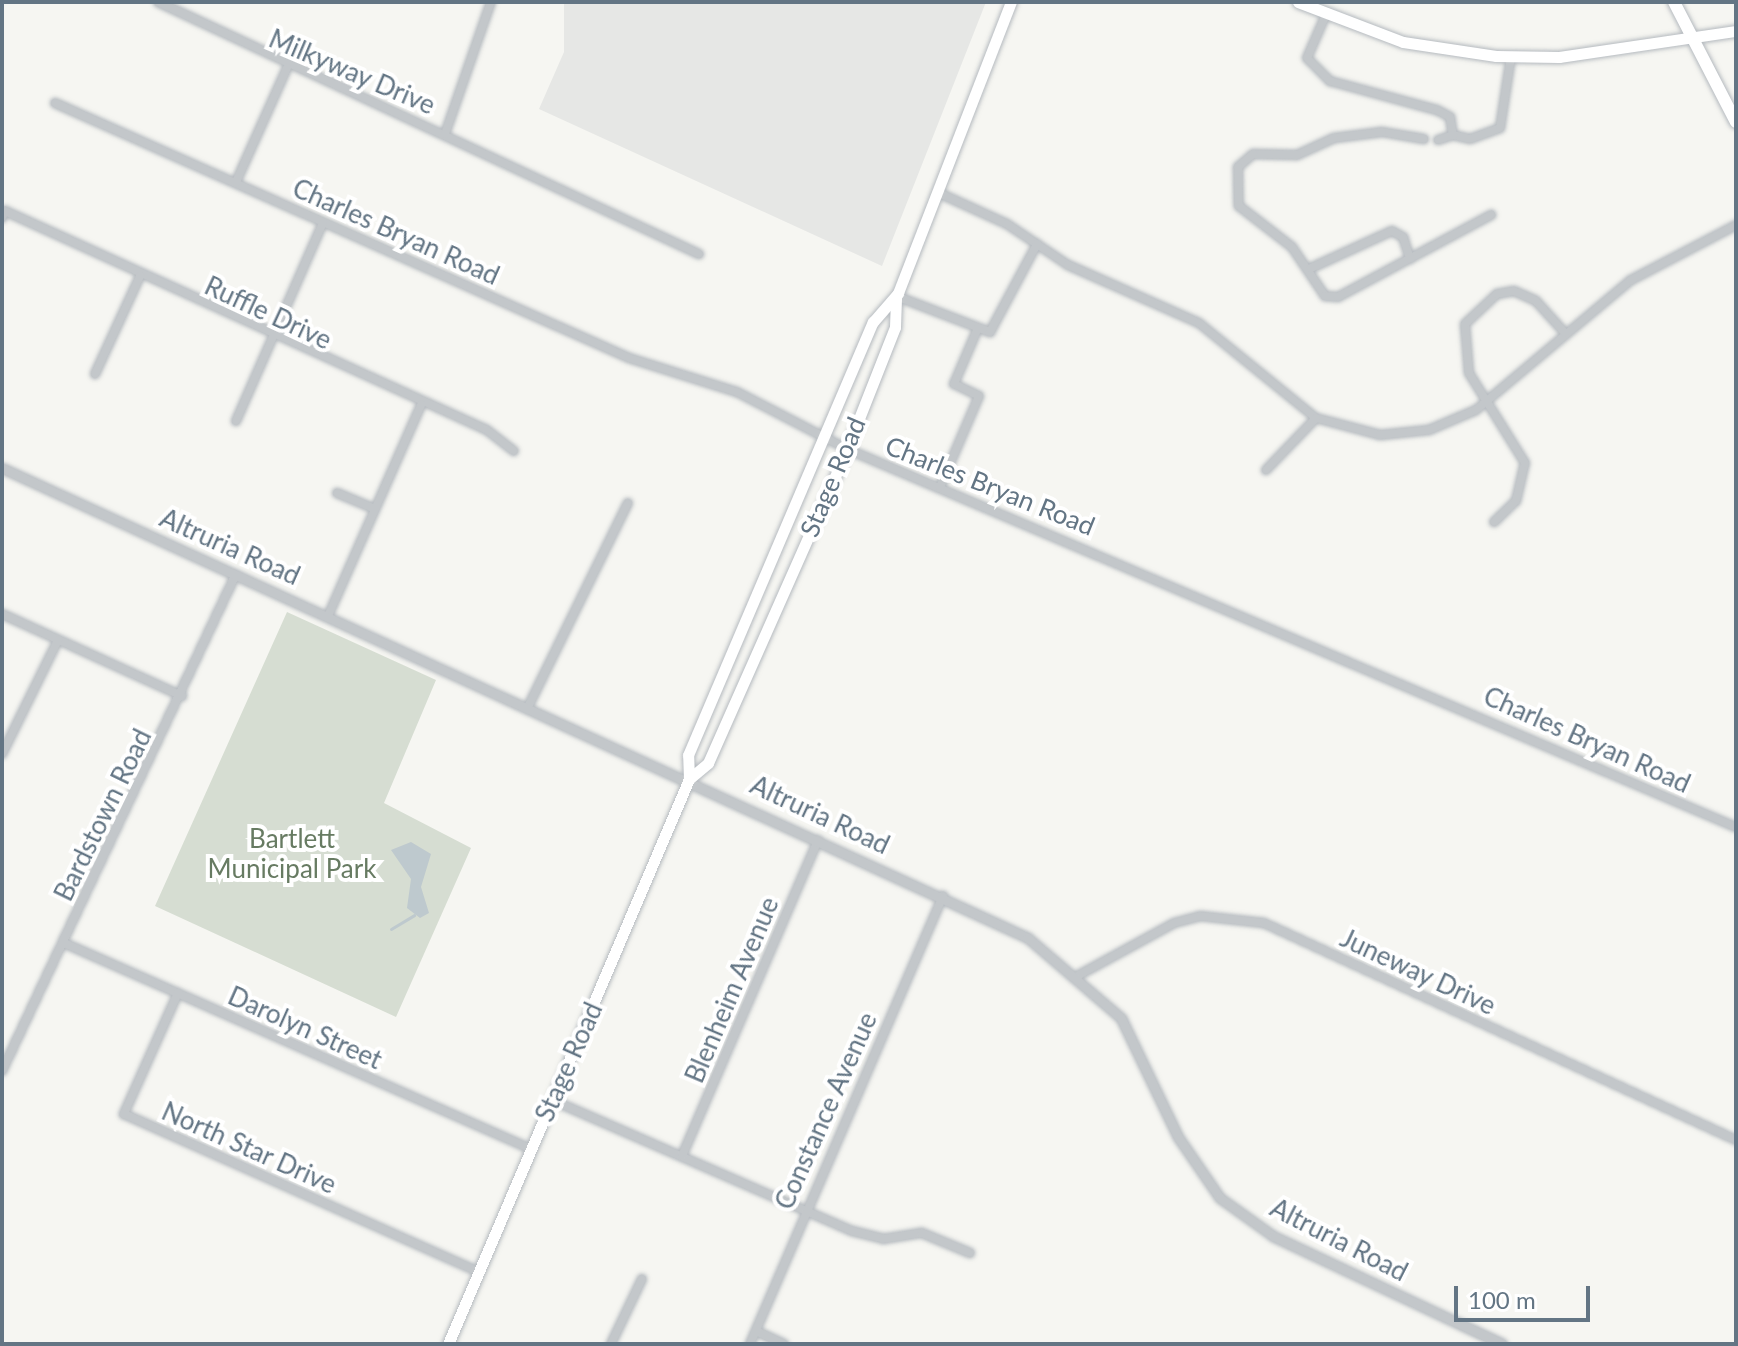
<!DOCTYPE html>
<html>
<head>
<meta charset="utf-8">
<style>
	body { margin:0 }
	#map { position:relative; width:1738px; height:1346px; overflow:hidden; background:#f6f6f2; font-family:Lato,sans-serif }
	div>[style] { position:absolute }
	.built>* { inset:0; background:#e6e7e5 }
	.green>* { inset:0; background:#d6ddd2 }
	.water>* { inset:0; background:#bec9ce }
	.stream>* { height:3px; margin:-1.5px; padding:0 1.5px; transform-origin:1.5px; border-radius:1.5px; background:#bec9ce }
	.roads { filter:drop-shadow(0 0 2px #b5babf) drop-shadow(0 0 2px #b5babf) }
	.minor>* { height:8px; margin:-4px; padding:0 4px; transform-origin:4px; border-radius:4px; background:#c3c7ca }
	.tertiary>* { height:9px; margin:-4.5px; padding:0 4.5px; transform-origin:4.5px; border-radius:4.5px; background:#c3c7ca }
	.secondary>* { height:11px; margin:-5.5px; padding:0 5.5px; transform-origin:5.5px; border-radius:5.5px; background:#fff }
	.primary>* { height:12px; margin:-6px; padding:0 6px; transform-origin:6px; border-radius:6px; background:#fff }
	span { translate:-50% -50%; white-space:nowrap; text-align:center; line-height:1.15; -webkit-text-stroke:8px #fff; paint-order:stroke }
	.street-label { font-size:26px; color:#637584 }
	.park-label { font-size:26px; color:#677b62 }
	.frame { position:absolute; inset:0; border:4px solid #637584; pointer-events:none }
	.scale { position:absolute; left:1454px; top:1286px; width:136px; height:36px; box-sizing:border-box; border:4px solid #637584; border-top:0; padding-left:10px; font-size:24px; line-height:28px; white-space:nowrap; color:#637584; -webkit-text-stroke:6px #fff; paint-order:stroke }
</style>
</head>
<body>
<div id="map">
	<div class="built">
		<i style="clip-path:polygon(564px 2px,986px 2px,882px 266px,539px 109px,564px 52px)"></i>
	</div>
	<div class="green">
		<i style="clip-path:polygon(287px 612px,436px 680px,384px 803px,471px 848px,396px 1017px,155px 906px)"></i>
	</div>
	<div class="water">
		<i style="clip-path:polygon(411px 842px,431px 854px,421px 887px,429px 913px,420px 918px,407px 908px,411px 879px,391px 850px)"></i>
	</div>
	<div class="stream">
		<i style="left:391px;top:929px;width:27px;rotate:-31deg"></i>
	</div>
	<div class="roads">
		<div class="minor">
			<i style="left:158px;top:2px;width:597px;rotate:24.98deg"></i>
			<i style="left:1327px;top:12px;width:50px;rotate:113.5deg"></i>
			<i style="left:1307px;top:58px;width:33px;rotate:45deg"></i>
			<i style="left:1330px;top:81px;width:111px;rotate:15.2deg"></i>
			<i style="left:1437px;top:110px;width:15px;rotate:28deg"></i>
			<i style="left:1450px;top:117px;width:18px;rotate:81deg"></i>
			<i style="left:1453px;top:135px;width:17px;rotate:13deg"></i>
			<i style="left:1470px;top:139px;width:32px;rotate:-20deg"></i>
			<i style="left:1500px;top:128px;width:72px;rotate:-81.2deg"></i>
			<i style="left:55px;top:103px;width:628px;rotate:23.95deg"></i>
			<i style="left:629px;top:358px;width:113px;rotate:17.5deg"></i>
			<i style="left:737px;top:392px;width:124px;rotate:27.4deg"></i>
			<i style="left:847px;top:449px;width:966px;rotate:23.04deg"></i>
			<i style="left:445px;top:134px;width:140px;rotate:-70.8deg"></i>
			<i style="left:1424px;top:139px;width:43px;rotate:-170.5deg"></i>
			<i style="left:1382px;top:132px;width:48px;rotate:172.9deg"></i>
			<i style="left:1334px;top:138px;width:41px;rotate:155.3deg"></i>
			<i style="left:1297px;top:155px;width:44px;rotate:-178.7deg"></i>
			<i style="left:1253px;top:154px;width:20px;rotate:139deg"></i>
			<i style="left:1238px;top:167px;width:39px;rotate:89deg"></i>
			<i style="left:1239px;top:206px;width:67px;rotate:37.7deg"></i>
			<i style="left:1292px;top:247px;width:59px;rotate:56deg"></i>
			<i style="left:1325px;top:296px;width:13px;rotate:4deg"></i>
			<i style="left:1338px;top:297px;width:174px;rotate:-28.2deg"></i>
			<i style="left:1438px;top:140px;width:16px;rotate:-18deg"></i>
			<i style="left:236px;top:182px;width:125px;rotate:-65.9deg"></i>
			<i style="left:939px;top:193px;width:75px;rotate:24.5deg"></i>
			<i style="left:1007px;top:224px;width:73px;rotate:33.9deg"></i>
			<i style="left:1068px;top:265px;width:143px;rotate:23.9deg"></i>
			<i style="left:1199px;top:323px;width:151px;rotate:39.1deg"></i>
			<i style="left:1316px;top:418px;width:66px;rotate:14.9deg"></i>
			<i style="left:1380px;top:435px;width:49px;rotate:-5.8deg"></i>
			<i style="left:1429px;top:430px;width:51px;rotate:-23.1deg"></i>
			<i style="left:1476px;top:410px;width:202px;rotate:-40deg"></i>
			<i style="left:1631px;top:280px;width:119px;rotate:-27.6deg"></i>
			<i style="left:2px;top:218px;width:8px;rotate:-67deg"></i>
			<i style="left:5px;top:211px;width:529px;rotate:24.43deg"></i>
			<i style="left:487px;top:430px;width:34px;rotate:38deg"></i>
			<i style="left:1311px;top:268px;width:89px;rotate:-24.6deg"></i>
			<i style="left:1392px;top:231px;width:13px;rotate:29deg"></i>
			<i style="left:1403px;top:237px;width:23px;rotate:72deg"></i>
			<i style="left:896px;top:296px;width:101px;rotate:21deg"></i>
			<i style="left:990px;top:332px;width:100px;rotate:-61.9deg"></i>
			<i style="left:95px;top:374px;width:108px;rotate:-65.3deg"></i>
			<i style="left:236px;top:421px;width:216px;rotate:-66.3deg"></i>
			<i style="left:1266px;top:470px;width:72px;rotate:-46.1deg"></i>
			<i style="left:940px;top:487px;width:99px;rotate:-66.8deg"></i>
			<i style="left:979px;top:396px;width:28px;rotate:-154deg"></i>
			<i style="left:954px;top:384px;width:61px;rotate:-66.8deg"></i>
			<i style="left:337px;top:493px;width:41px;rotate:22.8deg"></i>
			<i style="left:1494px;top:522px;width:30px;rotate:-44deg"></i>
			<i style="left:1516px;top:501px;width:39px;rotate:-77deg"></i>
			<i style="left:1525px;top:463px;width:106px;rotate:-121.9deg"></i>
			<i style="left:1469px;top:373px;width:49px;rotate:-94.7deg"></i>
			<i style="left:1465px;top:324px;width:44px;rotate:-43.2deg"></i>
			<i style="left:1497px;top:294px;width:17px;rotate:-10deg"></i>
			<i style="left:1514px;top:291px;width:24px;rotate:24deg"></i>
			<i style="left:1536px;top:301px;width:43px;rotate:47.8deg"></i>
			<i style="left:2px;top:614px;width:198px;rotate:24.5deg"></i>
			<i style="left:328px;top:616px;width:231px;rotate:-66.2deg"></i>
			<i style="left:528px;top:707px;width:227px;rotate:-63.9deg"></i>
			<i style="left:2px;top:754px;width:127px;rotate:-63.8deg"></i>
			<i style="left:64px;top:943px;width:510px;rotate:23.8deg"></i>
			<i style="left:1079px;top:975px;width:108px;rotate:-28.7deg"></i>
			<i style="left:1174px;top:923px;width:27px;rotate:-15deg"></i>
			<i style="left:1200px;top:916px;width:64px;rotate:6.2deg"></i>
			<i style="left:1264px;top:923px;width:519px;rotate:24.69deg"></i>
			<i style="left:178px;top:993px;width:133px;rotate:114.1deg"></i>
			<i style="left:124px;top:1114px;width:389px;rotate:24deg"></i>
			<i style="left:2px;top:1071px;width:549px;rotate:-64.79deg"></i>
			<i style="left:552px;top:1100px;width:327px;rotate:23.6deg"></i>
			<i style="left:852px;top:1231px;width:32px;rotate:14deg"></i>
			<i style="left:883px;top:1239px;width:39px;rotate:-9deg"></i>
			<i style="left:922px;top:1233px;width:52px;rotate:22.6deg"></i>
			<i style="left:682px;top:1156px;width:344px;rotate:-66.7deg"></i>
			<i style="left:756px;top:1331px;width:31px;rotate:25deg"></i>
			<i style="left:611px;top:1344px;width:72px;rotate:-64.5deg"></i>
			<i style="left:750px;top:1344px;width:488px;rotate:-66.7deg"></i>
		</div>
		<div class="tertiary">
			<i style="left:2px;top:468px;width:1129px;rotate:24.61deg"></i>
			<i style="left:1028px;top:938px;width:123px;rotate:40.7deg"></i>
			<i style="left:1121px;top:1018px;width:132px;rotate:64.4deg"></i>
			<i style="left:1178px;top:1137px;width:74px;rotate:55.5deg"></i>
			<i style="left:1220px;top:1198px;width:65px;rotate:35.6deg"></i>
			<i style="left:1273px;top:1236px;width:253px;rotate:25.2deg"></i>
		</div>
		<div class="secondary">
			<i style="left:1298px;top:2px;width:112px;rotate:20.9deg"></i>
			<i style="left:1403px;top:42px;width:94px;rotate:8.6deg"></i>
			<i style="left:1496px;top:56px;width:63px;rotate:0.9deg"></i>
			<i style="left:1559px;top:57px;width:179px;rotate:-8.4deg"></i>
			<i style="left:689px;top:779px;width:24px;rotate:-92deg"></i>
			<i style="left:688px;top:755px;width:471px;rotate:-66.9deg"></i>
			<i style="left:873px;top:322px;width:38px;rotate:-49deg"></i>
			<i style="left:898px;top:293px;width:312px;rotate:-68.8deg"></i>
			<i style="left:448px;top:1344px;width:614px;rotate:-66.9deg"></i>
			<i style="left:689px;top:779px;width:25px;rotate:-40deg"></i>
			<i style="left:708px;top:763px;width:343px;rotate:-66.1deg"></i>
			<i style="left:847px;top:449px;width:131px;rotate:-68.5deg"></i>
			<i style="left:895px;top:327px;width:31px;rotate:-88deg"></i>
		</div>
		<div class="primary">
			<i style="left:1674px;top:2px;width:135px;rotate:62.7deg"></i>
		</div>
	</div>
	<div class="street-label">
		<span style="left:352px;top:72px;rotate:23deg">Milkyway Drive</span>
		<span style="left:396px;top:232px;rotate:24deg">Charles Bryan Road</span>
		<span style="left:268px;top:313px;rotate:25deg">Ruffle Drive</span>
		<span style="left:833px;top:477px;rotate:-67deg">Stage Road</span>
		<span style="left:990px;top:486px;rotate:22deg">Charles Bryan Road</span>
		<span style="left:230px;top:547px;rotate:24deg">Altruria Road</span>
		<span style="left:1587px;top:740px;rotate:24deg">Charles Bryan Road</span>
		<span style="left:103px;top:815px;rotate:-64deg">Bardstown Road</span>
		<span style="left:820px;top:815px;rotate:25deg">Altruria Road</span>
		<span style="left:1418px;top:972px;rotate:25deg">Juneway Drive</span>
		<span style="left:732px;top:990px;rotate:-67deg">Blenheim Avenue</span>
		<span style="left:305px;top:1028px;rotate:24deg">Darolyn Street</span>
		<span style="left:569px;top:1062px;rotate:-66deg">Stage Road</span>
		<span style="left:826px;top:1111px;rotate:-66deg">Constance Avenue</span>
		<span style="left:249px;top:1148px;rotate:24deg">North Star Drive</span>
		<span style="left:1339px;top:1240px;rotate:27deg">Altruria Road</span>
	</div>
	<div class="park-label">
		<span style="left:292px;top:854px">Bartlett<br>Municipal Park</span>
	</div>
	<div class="frame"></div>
	<div class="scale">100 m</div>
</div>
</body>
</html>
